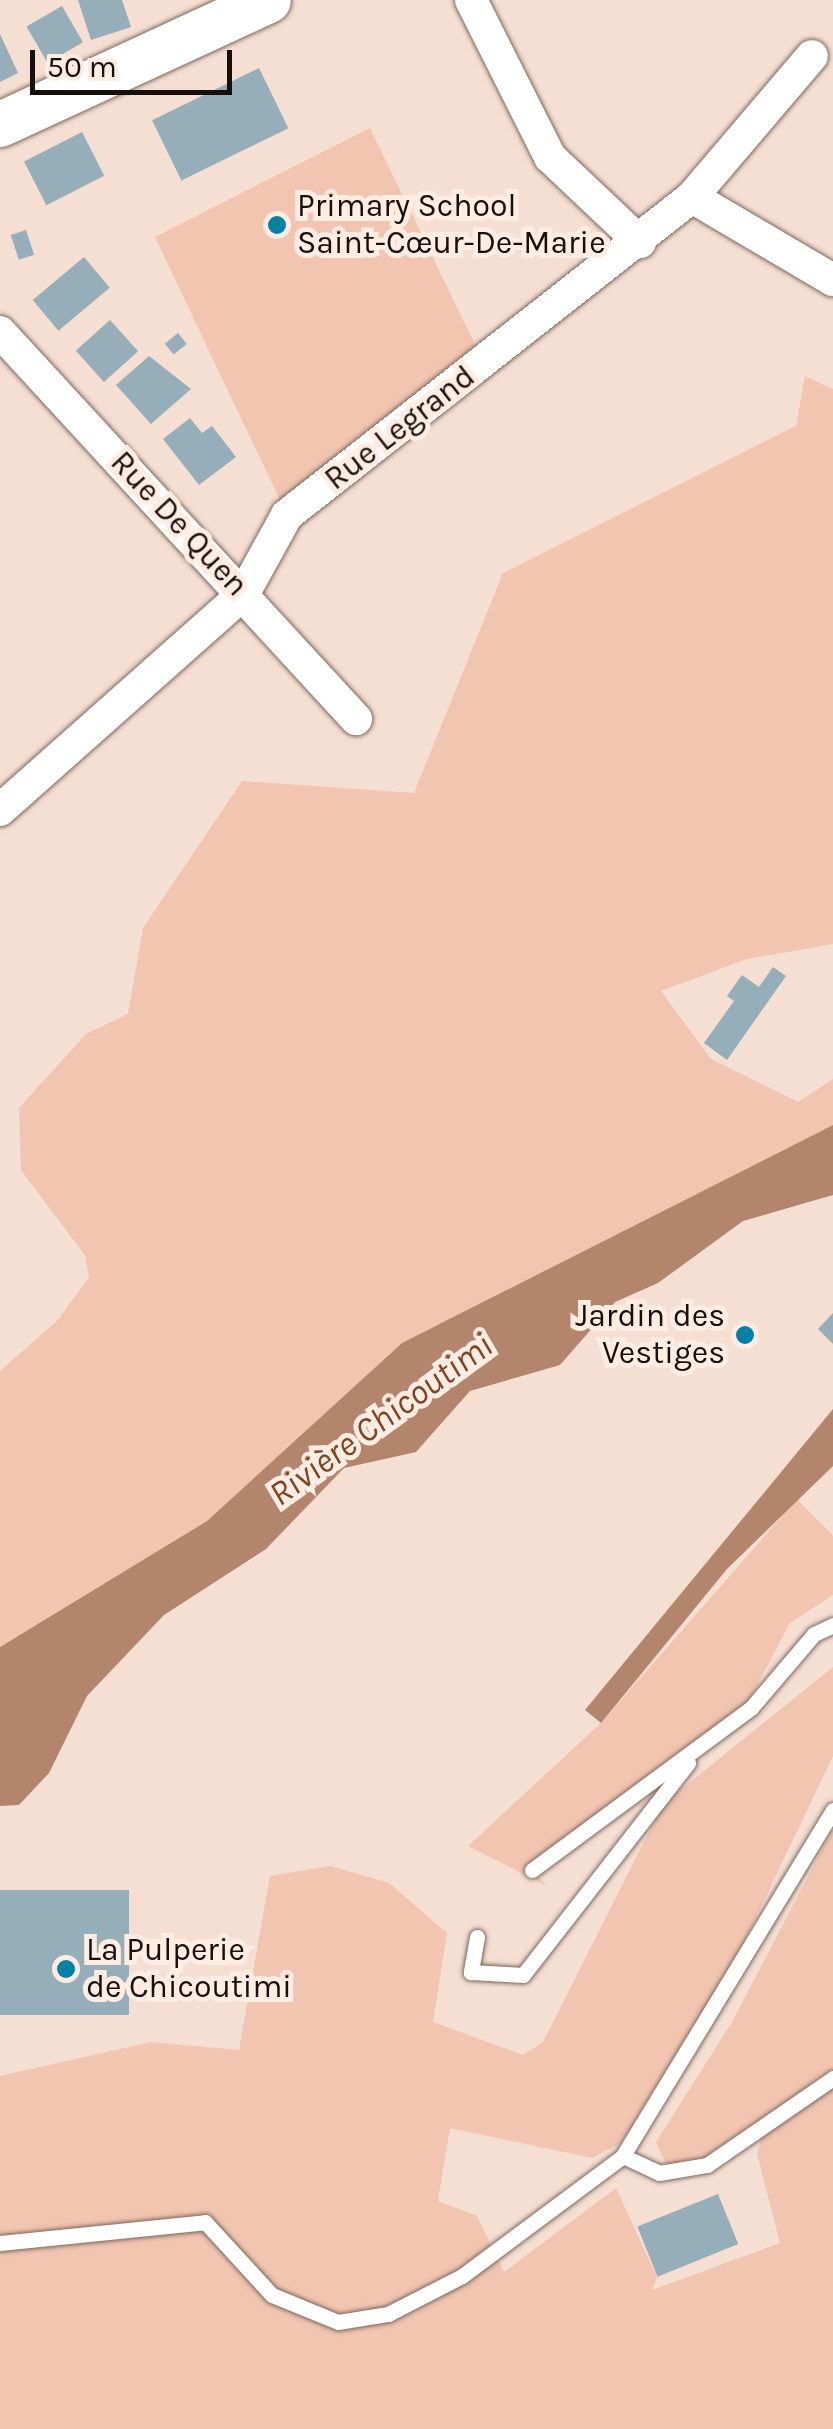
<!DOCTYPE html>
<html>
<head>
<meta charset="utf-8">
<style>
	body { margin:0 }
	#map { position:relative; width:833px; height:2429px; overflow:hidden; background:#f5ded2; font-family:Karla,sans-serif }
	div>[style] { position:absolute }
	.green>* { inset:0; background:#f1c5af }
	.water>* { inset:0; background:#b4856d }
	.building>* { inset:0; background:#96aeb9; transform-origin:0 0 }
	.roads { filter:drop-shadow(0 0 2px #7d685e) drop-shadow(0 0 2px #7d685e) }
	.lane>* { height:15px; margin:-7.5px; padding:0 7.5px; transform-origin:7.5px; border-radius:7.5px; background:#fff }
	.street>* { height:32px; margin:-16px; padding:0 16px; transform-origin:16px; border-radius:16px; background:#fff }
	.secondary>* { height:45px; margin:-22.5px; padding:0 22.5px; transform-origin:22.5px; border-radius:22.5px; background:#fff }
	.dots>* { width:28px; height:28px; translate:-50% -50%; box-sizing:border-box; border:5px solid #ffece2; border-radius:50% }
	span { translate:-50% -50%; white-space:nowrap; text-align:center; line-height:1.15; -webkit-text-stroke:10px #ffece2; paint-order:stroke }
	.poi-label { font-size:32px; color:#160f0b }
	.left { translate:0 -50%; text-align:left }
	.right { translate:-100% -50%; text-align:right }
	.street-label { font-size:32px; color:#160f0b }
	.water-label { font-size:35px; color:#814420; font-style:italic }
	.scale { position:absolute; left:30px; top:50px; width:202px; height:45px; box-sizing:border-box; border:5px solid #160f0b; border-top:0; padding-left:12px; font-size:30px; line-height:35px; white-space:nowrap; color:#160f0b; -webkit-text-stroke:8px #ffece2; paint-order:stroke }
</style>
</head>
<body>
<div id="map">
	<div class="green">
		<i style="clip-path:polygon(370px 128px,484px 363px,287px 515px,155px 237px)"></i>
		<i style="clip-path:polygon(805px 376px,833px 389px,833px 944px,747px 959px,661px 991px,711px 1059px,798px 1102px,833px 1079px,833px 1125px,402px 1343px,207px 1521px,0 1647px,0 1371px,58px 1320px,89px 1277px,85px 1255px,21px 1170px,19px 1108px,86px 1034px,128px 1014px,143px 928px,242px 781px,414px 793px,503px 573px,796px 426px)"></i>
		<i style="clip-path:polygon(797px 1499px,833px 1536px,833px 1595px,790px 1623px,746px 1706px,532px 1870px,547px 1886px,468px 1846px,601px 1723px)"></i>
		<i style="clip-path:polygon(833px 1667px,833px 1756px,739px 1953px,621px 2143px,592px 2158px,450px 2128px,438px 2201px,477px 2216px,504px 2272px,616px 2188px,657px 2277px,652px 2290px,780px 2243px,757px 2154px,766px 2120px,698px 2165px,667px 2167px,656px 2142px,732px 2022px,833px 1829px,833px 2429px,0 2429px,0 2076px,151px 2042px,239px 2050px,270px 1876px,330px 1866px,389px 1883px,447px 1933px,433px 2022px,523px 2055px,543px 2042px,663px 1804px)"></i>
	</div>
	<div class="water">
		<i style="clip-path:polygon(833px 1125px,833px 1195px,743px 1221px,658px 1283px,615px 1302px,560px 1365px,470px 1391px,416px 1452px,344px 1468px,266px 1549px,164px 1615px,87px 1696px,49px 1773px,19px 1805px,0 1806px,0 1647px,207px 1521px,402px 1343px)"></i>
		<i style="clip-path:polygon(833px 1409px,833px 1466px,727px 1569px,601px 1723px,585px 1710px)"></i>
	</div>
	<div class="building">
		<i style="clip-path:polygon(78px 0,122px 0,131px 27px,91px 40px)"></i>
		<i style="left:62px;top:6px;width:42px;height:41px;rotate:60deg"></i>
		<i style="clip-path:polygon(0 34px,18px 73px,0 82px)"></i>
		<i style="left:259px;top:68px;width:67px;height:119px;rotate:64deg"></i>
		<i style="left:82px;top:132px;width:49px;height:65px;rotate:63deg"></i>
		<i style="left:26px;top:230px;width:26px;height:16px;rotate:72deg"></i>
		<i style="left:84px;top:257px;width:40px;height:67px;rotate:50deg"></i>
		<i style="left:110px;top:320px;width:42px;height:46px;rotate:48deg"></i>
		<i style="left:178px;top:333px;width:14px;height:17px;rotate:51deg"></i>
		<i style="clip-path:polygon(149px 356px,191px 389px,151px 424px,116px 385px)"></i>
		<i style="clip-path:polygon(190px 418px,202px 433px,212px 426px,236px 457px,199px 485px,163px 439px)"></i>
		<i style="clip-path:polygon(773px 967px,786px 976px,727px 1060px,704px 1043px,734px 1001px,727px 996px,742px 975px,759px 987px)"></i>
		<i style="clip-path:polygon(833px 1313px,833px 1344px,818px 1329px)"></i>
		<i style="left:0;top:1890px;width:129px;height:125px"></i>
		<i style="left:718px;top:2194px;width:54px;height:87px;rotate:68deg"></i>
	</div>
	<div class="roads">
		<div class="lane">
			<i style="left:833px;top:1810px;width:405px;rotate:121.3deg"></i>
			<i style="left:623px;top:2156px;width:40px;rotate:25deg"></i>
			<i style="left:659px;top:2173px;width:49px;rotate:-9.5deg"></i>
			<i style="left:707px;top:2165px;width:153px;rotate:-34.6deg"></i>
			<i style="left:532px;top:1870px;width:272px;rotate:-36.5deg"></i>
			<i style="left:751px;top:1708px;width:97px;rotate:-49.6deg"></i>
			<i style="left:814px;top:1634px;width:21px;rotate:-25deg"></i>
			<i style="left:477px;top:1937px;width:36px;rotate:100deg"></i>
			<i style="left:471px;top:1972px;width:52px;rotate:3.3deg"></i>
			<i style="left:523px;top:1975px;width:269px;rotate:-52.1deg"></i>
			<i style="left:0;top:2243px;width:206px;rotate:-5.8deg"></i>
			<i style="left:205px;top:2222px;width:99px;rotate:47.5deg"></i>
			<i style="left:272px;top:2295px;width:71px;rotate:22.2deg"></i>
			<i style="left:338px;top:2322px;width:51px;rotate:-9.1deg"></i>
			<i style="left:388px;top:2314px;width:83px;rotate:-27.2deg"></i>
			<i style="left:462px;top:2276px;width:201px;rotate:-36.7deg"></i>
		</div>
		<div class="street">
			<i style="left:471px;top:0;width:176px;rotate:63.3deg"></i>
			<i style="left:550px;top:157px;width:124px;rotate:43.4deg"></i>
			<i style="left:692px;top:197px;width:164px;rotate:30.5deg"></i>
			<i style="left:0;top:332px;width:526px;rotate:47.39deg"></i>
			<i style="left:0;top:810px;width:327px;rotate:-41.6deg"></i>
			<i style="left:244px;top:593px;width:89px;rotate:-61.1deg"></i>
			<i style="left:287px;top:515px;width:515px;rotate:-38.14deg"></i>
			<i style="left:692px;top:197px;width:185px;rotate:-49.6deg"></i>
		</div>
		<div class="secondary">
			<i style="left:0;top:124px;width:295px;rotate:-24.8deg"></i>
		</div>
	</div>
	<div class="dots">
		<i style="left:277px;top:225px;background:#0082a6"></i>
		<i style="left:745px;top:1335px;background:#0082a6"></i>
		<i style="left:66px;top:1969px;background:#0082a6"></i>
	</div>
	<div class="poi-label">
		<span class="left" style="left:297px;top:225px">Primary School<br>Saint-Cœur-De-Marie</span>
		<span class="right" style="left:725px;top:1335px">Jardin des<br>Vestiges</span>
		<span class="left" style="left:86px;top:1969px">La Pulperie<br>de Chicoutimi</span>
	</div>
	<div class="street-label">
		<span style="left:400px;top:428px;rotate:-38deg">Rue Legrand</span>
		<span style="left:179px;top:524px;rotate:47deg">Rue De Quen</span>
	</div>
	<div class="water-label">
		<span style="left:381px;top:1420px;rotate:-36deg">Rivière Chicoutimi</span>
	</div>
	<div class="scale">50 m</div>
</div>
</body>
</html>
